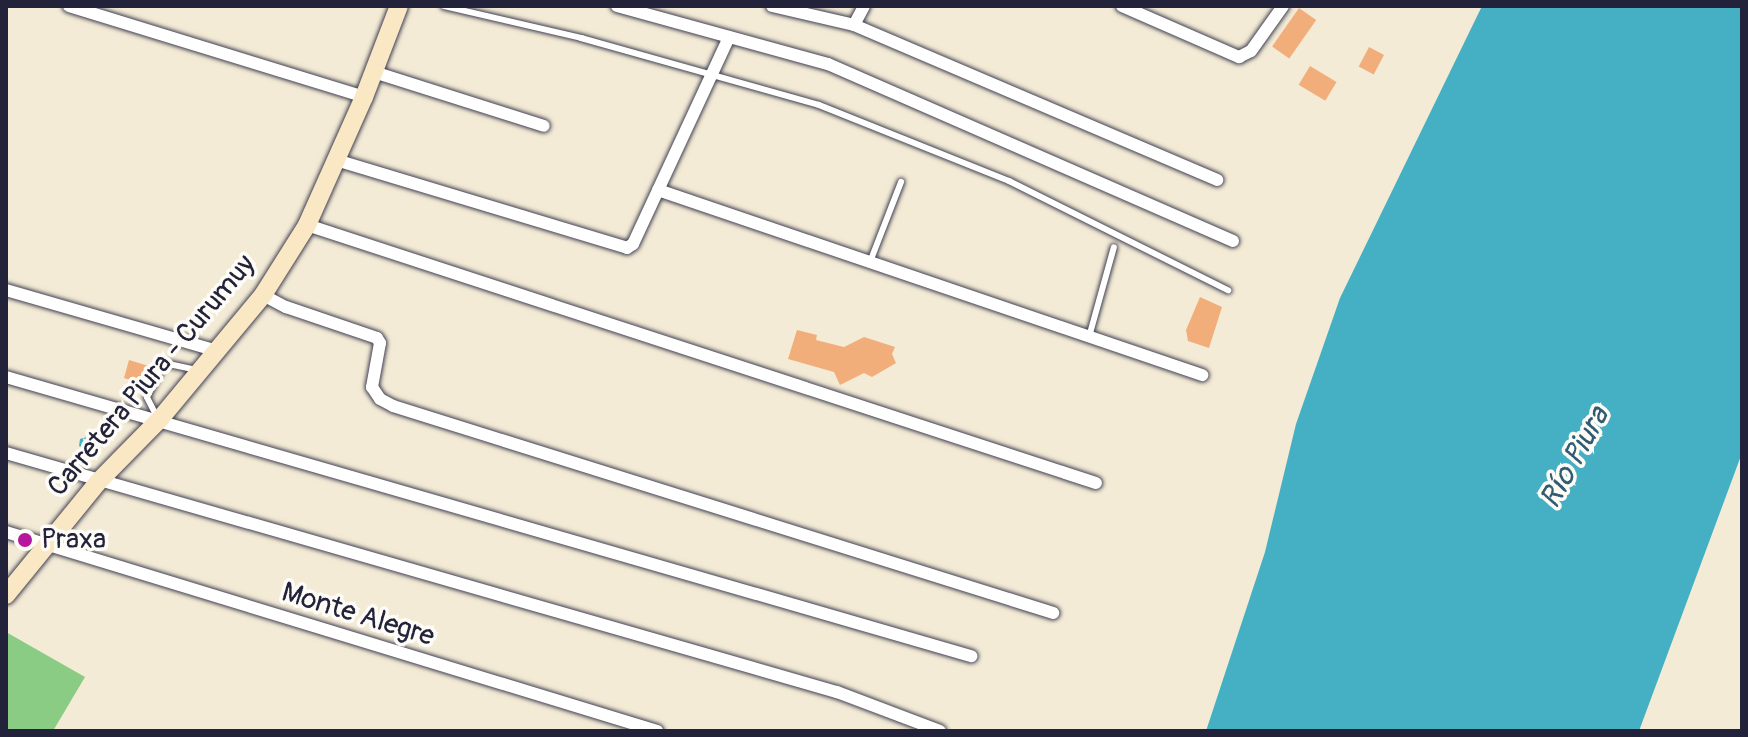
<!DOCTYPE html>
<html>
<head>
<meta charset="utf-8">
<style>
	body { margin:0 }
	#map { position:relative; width:1748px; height:737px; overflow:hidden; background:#f3ebd6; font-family:Pangolin,sans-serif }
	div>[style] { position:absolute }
	.green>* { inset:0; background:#8bcc84 }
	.water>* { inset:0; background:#45b0c3 }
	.building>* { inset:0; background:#f1ae7b; transform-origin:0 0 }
	.roads { filter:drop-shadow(0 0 2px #414052) drop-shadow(0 0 2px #414052) }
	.lane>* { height:6px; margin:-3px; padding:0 3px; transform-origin:3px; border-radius:3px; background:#fff }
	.street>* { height:12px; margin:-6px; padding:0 6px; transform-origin:6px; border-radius:6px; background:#fff }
	.secondary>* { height:18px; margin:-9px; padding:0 9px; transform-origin:9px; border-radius:9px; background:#fae7c3 }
	.dots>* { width:22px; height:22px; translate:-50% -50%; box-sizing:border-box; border:4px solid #fdfcf7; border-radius:50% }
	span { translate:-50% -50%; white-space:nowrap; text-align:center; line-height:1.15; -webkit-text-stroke:7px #fdfcf7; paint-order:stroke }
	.street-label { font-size:28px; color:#22223b }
	.poi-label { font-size:28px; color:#22223b }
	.left { translate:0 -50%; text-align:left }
	.water-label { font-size:30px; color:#305b71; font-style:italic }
	.frame { position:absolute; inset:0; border:8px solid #22223b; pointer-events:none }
</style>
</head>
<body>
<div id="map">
	<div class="green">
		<i style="clip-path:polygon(6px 632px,85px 677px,53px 731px,6px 731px)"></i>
	</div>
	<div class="water">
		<i style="clip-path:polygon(1482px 6px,1742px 6px,1742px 453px,1639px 731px,1206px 731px,1265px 552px,1296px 424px,1340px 298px)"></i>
		<i style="clip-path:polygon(87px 437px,99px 441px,101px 450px,95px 452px,79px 446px,80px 439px)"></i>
	</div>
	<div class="building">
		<i style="left:1299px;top:8px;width:21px;height:47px;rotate:35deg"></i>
		<i style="left:1369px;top:47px;width:17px;height:22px;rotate:28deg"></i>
		<i style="left:1310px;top:66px;width:31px;height:22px;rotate:31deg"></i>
		<i style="clip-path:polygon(1200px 297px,1222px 307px,1209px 348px,1188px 341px,1186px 330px)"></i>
		<i style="clip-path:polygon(797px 330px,817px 335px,816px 340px,844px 347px,864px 337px,895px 347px,892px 354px,896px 363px,872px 377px,864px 373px,840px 385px,834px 372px,788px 359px)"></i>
		<i style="clip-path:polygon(129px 360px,155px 368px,146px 385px,124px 378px)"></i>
	</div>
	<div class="roads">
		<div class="lane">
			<i style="left:444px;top:6px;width:141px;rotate:13.1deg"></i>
			<i style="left:581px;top:38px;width:247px;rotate:15.7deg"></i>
			<i style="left:819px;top:105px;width:205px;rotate:21.8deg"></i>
			<i style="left:1009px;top:181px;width:245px;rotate:26.5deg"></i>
			<i style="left:870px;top:262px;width:86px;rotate:-68.8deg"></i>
			<i style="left:1089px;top:337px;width:93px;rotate:-74.5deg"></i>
			<i style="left:157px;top:417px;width:22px;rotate:-117deg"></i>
			<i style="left:147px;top:397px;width:38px;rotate:-63deg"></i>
			<i style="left:164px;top:363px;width:33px;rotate:12deg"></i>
		</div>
		<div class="street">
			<i style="left:69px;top:6px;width:309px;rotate:17.1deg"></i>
			<i style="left:617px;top:6px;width:219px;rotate:15.4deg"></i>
			<i style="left:828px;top:64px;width:442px;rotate:23.6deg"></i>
			<i style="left:772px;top:6px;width:84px;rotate:13deg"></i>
			<i style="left:854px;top:25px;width:395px;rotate:23.1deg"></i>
			<i style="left:1122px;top:6px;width:128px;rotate:23.6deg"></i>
			<i style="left:1239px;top:57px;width:13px;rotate:-27deg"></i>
			<i style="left:1251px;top:51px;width:55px;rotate:-54.6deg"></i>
			<i style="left:854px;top:25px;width:21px;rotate:-62deg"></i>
			<i style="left:374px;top:72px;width:178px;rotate:17.6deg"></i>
			<i style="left:336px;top:160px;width:304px;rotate:16.8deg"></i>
			<i style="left:627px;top:248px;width:7px;rotate:-34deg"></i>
			<i style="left:633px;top:244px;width:228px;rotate:-65.1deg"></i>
			<i style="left:658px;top:190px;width:575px;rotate:18.78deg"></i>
			<i style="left:307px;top:225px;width:830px;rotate:18.11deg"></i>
			<i style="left:6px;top:290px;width:220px;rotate:16.1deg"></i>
			<i style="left:263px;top:295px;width:26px;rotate:28deg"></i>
			<i style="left:286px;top:307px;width:96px;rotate:18.8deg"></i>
			<i style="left:377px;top:338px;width:6px;rotate:59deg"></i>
			<i style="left:380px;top:343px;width:45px;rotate:100.3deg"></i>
			<i style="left:372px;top:387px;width:14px;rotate:56deg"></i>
			<i style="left:380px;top:399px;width:15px;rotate:28deg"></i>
			<i style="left:393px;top:406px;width:692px;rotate:17.41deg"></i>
			<i style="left:6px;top:377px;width:1005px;rotate:16.13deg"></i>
			<i style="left:6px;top:453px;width:865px;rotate:16.05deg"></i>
			<i style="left:837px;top:692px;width:110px;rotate:20.7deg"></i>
			<i style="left:6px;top:532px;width:681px;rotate:17deg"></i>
		</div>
		<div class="secondary">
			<i style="left:6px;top:595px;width:146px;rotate:-50.8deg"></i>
			<i style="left:98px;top:482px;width:87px;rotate:-45.5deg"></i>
			<i style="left:159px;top:420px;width:163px;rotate:-50.2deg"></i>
			<i style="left:263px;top:295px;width:83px;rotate:-57.8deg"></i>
			<i style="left:307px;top:225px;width:140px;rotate:-66deg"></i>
			<i style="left:364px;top:97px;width:97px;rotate:-69deg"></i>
		</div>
	</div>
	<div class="dots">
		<i style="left:25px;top:540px;background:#b5179e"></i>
	</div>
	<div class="street-label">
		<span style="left:152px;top:376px;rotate:-50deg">Carretera Piura - Curumuy</span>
		<span style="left:358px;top:615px;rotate:17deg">Monte Alegre</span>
	</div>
	<div class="poi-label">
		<span class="left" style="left:41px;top:540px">Praxa</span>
	</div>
	<div class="water-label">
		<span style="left:1575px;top:458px;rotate:-61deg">Río Piura</span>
	</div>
	<div class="frame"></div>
</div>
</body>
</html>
